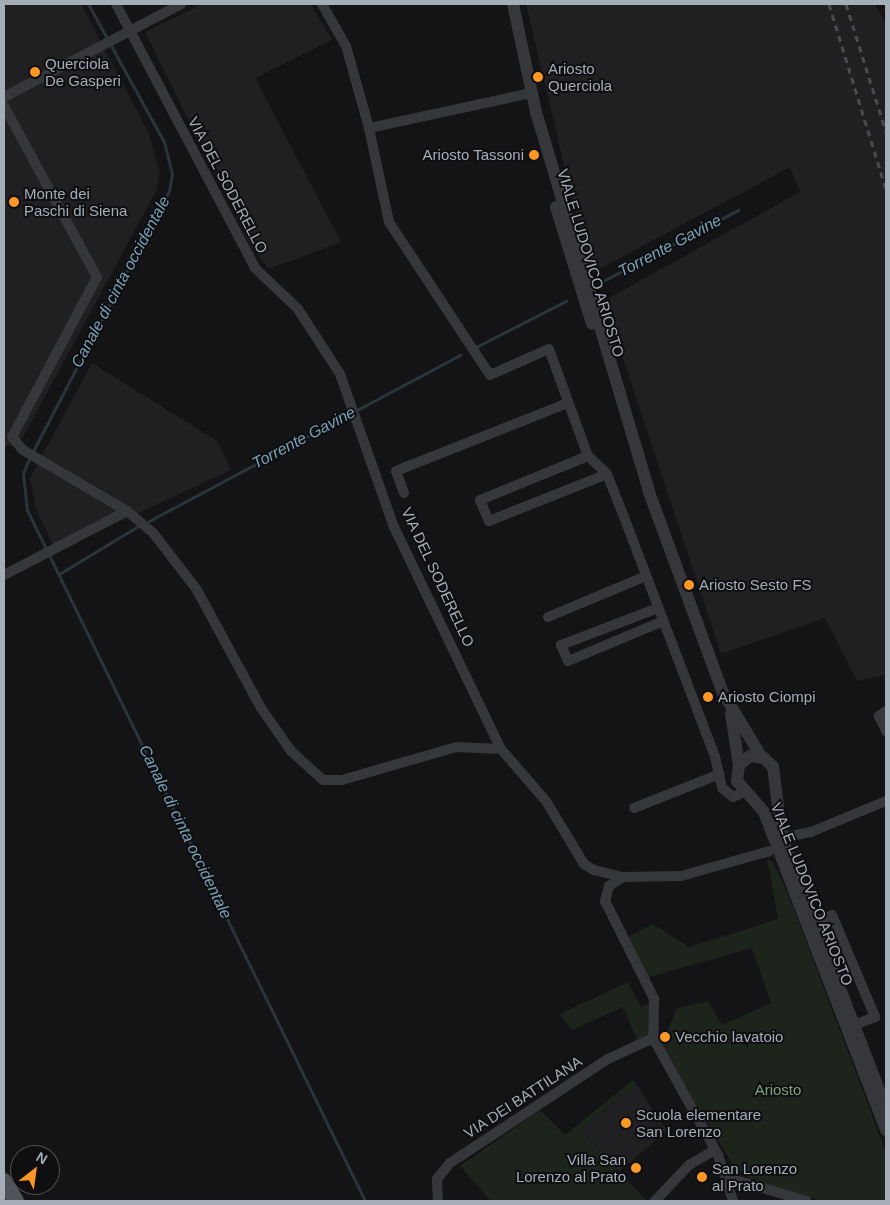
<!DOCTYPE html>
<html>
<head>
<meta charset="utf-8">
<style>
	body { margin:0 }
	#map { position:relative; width:890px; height:1205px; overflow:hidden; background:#141416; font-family:Helvetica,sans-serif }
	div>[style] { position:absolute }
	.built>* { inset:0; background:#202023 }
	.green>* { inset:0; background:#1c241c }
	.stream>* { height:3px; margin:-1.5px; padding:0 1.5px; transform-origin:1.5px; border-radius:1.5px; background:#29353b }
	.minor>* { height:10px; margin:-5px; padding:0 5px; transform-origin:5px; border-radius:5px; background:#35373b }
	.tertiary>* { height:12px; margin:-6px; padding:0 6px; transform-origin:6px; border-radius:6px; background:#35373b }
	.primary>* { height:16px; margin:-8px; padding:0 8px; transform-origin:8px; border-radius:8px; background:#51545a }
	.rail>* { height:3px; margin-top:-1.5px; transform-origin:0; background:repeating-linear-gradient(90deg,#484b50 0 6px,transparent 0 11px) }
	.dots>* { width:14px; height:14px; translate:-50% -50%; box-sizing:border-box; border:2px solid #0f0f11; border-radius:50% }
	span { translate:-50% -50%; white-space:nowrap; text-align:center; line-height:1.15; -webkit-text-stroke:4px #0f0f11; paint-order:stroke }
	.poi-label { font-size:15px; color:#a5adb7 }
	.left { translate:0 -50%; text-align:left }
	.right { translate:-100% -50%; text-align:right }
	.street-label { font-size:15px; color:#a5adb7 }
	.park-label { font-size:15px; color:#7da47b }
	.water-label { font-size:16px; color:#79a1b5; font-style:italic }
	.frame { position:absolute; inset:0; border:5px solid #a5adb7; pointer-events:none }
	.north { position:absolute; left:10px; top:1145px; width:50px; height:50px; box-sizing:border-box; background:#0f0f11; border:1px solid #4b4e53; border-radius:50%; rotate:30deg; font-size:14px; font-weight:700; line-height:20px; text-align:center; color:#a5adb7 }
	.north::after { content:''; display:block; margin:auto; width:18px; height:22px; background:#fd9825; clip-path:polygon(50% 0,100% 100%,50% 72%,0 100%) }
</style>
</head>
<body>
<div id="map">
	<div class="built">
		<i style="clip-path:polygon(4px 4px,81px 4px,149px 134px,160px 172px,156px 191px,23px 437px,4px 448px)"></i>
		<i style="clip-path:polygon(203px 4px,311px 4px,332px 40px,255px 78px,341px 242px,269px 269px,251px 247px,145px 32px)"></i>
		<i style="clip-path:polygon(526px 4px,874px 4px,881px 14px,886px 29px,886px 675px,857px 681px,825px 618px,721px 654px,604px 301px,800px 192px,790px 167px,590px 274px)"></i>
		<i style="clip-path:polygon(92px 363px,217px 441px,231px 470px,56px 551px,36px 509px,30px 478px)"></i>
		<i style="clip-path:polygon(636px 1084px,667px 1131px,619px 1171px,580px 1129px)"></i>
	</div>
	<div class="green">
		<i style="clip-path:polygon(767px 859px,773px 862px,788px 894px,886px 1152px,886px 1201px,822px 1201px,752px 1180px,734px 1167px,661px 1046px,677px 1008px,708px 1001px,722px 1025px,771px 1003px,752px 948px,645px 978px,626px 938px,653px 924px,689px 947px,778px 919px)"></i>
		<i style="clip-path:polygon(628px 982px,641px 1007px,652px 1002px,650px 1036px,637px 1040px,623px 1007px,572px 1030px,560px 1014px)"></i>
		<i style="clip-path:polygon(633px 1080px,636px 1084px,580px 1129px,647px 1201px,491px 1201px,460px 1166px,540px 1110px,565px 1135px)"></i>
	</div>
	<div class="stream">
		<i style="left:601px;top:282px;width:155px;rotate:-27.7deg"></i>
		<i style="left:478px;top:346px;width:99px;rotate:-27.1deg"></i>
		<i style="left:33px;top:451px;width:293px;rotate:-62.4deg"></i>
		<i style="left:169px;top:191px;width:17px;rotate:-80deg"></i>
		<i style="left:172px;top:174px;width:33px;rotate:-104deg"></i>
		<i style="left:164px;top:142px;width:158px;rotate:-118.8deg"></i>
		<i style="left:29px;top:459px;width:15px;rotate:113deg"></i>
		<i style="left:23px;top:473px;width:37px;rotate:84deg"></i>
		<i style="left:27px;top:510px;width:769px;rotate:63.93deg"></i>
		<i style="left:149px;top:521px;width:353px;rotate:-28.1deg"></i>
		<i style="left:59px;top:574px;width:95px;rotate:-31.2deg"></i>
	</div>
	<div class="minor">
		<i style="left:116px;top:4px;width:298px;rotate:62.2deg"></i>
		<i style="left:255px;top:268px;width:59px;rotate:43.6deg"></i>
		<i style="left:298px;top:309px;width:77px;rotate:57.1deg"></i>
		<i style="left:340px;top:374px;width:162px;rotate:70.6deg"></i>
		<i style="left:394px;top:527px;width:246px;rotate:64.3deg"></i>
		<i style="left:322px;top:4px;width:48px;rotate:60.3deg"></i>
		<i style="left:346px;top:46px;width:85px;rotate:74.3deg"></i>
		<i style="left:531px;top:93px;width:166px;rotate:167.8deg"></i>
		<i style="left:369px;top:128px;width:96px;rotate:78deg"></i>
		<i style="left:389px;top:222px;width:183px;rotate:56.6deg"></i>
		<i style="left:490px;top:375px;width:64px;rotate:-23.8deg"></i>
		<i style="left:549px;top:349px;width:114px;rotate:70deg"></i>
		<i style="left:588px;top:456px;width:26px;rotate:43deg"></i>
		<i style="left:607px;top:474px;width:46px;rotate:68.4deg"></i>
		<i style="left:624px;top:517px;width:257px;rotate:69.2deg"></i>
		<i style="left:715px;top:757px;width:32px;rotate:77deg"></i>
		<i style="left:722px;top:788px;width:14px;rotate:39deg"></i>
		<i style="left:733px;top:797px;width:14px;rotate:-25deg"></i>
		<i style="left:4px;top:97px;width:200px;rotate:-27.7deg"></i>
		<i style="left:4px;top:106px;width:195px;rotate:61.5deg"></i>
		<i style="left:97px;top:277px;width:181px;rotate:118deg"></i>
		<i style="left:12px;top:437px;width:17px;rotate:50deg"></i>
		<i style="left:23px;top:450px;width:121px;rotate:30.4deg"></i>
		<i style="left:127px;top:511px;width:35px;rotate:40deg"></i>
		<i style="left:154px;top:534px;width:71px;rotate:52.5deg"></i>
		<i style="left:197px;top:590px;width:134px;rotate:61.5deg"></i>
		<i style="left:261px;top:708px;width:52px;rotate:55.1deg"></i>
		<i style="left:291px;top:751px;width:43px;rotate:42.2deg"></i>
		<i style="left:323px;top:780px;width:19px"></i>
		<i style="left:342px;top:780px;width:119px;rotate:-16.1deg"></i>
		<i style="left:456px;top:747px;width:45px;rotate:2.5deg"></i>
		<i style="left:501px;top:749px;width:69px;rotate:49.1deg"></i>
		<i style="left:546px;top:801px;width:74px;rotate:58.9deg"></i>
		<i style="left:584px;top:864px;width:12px;rotate:31deg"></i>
		<i style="left:594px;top:870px;width:30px;rotate:14deg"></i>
		<i style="left:623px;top:877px;width:58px;rotate:-1deg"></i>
		<i style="left:681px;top:876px;width:92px;rotate:-15.7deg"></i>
		<i style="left:588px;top:456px;width:117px;rotate:157.8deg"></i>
		<i style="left:480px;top:500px;width:23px;rotate:67deg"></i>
		<i style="left:489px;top:521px;width:127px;rotate:-21.7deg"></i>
		<i style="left:404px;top:493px;width:23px;rotate:-110deg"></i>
		<i style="left:396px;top:471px;width:185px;rotate:-21.6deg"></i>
		<i style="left:4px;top:575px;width:139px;rotate:-27.5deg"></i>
		<i style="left:658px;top:608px;width:104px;rotate:159.1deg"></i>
		<i style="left:561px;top:645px;width:17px;rotate:66deg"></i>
		<i style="left:568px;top:661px;width:103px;rotate:-22.8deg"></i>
		<i style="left:548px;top:617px;width:106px;rotate:-22.7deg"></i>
		<i style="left:886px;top:711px;width:9px;rotate:144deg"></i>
		<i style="left:879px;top:716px;width:17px;rotate:65deg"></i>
		<i style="left:634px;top:808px;width:92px;rotate:-21.6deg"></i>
		<i style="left:782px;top:838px;width:30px;rotate:-12deg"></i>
		<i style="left:811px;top:832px;width:81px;rotate:-22.5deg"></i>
		<i style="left:623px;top:877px;width:17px;rotate:147deg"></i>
		<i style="left:609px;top:886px;width:16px;rotate:105deg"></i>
		<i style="left:605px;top:901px;width:110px;rotate:63.4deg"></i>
		<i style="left:654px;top:999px;width:39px;rotate:91deg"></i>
		<i style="left:653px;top:1038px;width:134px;rotate:60.9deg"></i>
		<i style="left:718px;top:1155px;width:48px;rotate:71.9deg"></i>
		<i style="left:814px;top:922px;width:19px;rotate:-21deg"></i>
		<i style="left:832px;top:915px;width:111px;rotate:67.1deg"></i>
		<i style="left:875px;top:1017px;width:25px;rotate:159deg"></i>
		<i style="left:852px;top:1026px;width:5px;rotate:-143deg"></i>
		<i style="left:726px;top:1177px;width:84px;rotate:16.7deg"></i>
		<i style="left:438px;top:1201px;width:22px;rotate:-93deg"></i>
		<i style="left:437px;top:1179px;width:21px;rotate:-51deg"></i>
		<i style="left:450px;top:1163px;width:189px;rotate:-33.4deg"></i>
		<i style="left:608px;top:1059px;width:50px;rotate:-25deg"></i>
		<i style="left:655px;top:1201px;width:50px;rotate:-46.6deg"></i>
		<i style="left:689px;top:1165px;width:30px;rotate:-30deg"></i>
	</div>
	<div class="tertiary">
		<i style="left:513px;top:4px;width:110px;rotate:78deg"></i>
		<i style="left:536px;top:112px;width:396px;rotate:73.4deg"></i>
		<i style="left:649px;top:492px;width:214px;rotate:69.8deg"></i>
		<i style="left:723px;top:693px;width:74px;rotate:58.9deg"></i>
		<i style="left:556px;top:207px;width:122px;rotate:72.9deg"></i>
		<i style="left:731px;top:714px;width:52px;rotate:81.1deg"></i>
		<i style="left:886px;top:1108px;width:289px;rotate:-111.1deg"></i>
		<i style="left:782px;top:838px;width:72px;rotate:-97.2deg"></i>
		<i style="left:773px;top:767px;width:13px;rotate:-135deg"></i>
		<i style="left:764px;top:758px;width:14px;rotate:-172deg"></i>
		<i style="left:750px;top:756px;width:14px;rotate:141deg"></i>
		<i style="left:739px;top:765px;width:16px;rotate:97deg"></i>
		<i style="left:737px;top:781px;width:41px;rotate:48.9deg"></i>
		<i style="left:764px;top:812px;width:341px;rotate:69deg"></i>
	</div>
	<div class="primary">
		<i style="left:4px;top:1181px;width:23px;rotate:59deg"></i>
	</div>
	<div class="rail">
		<i style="left:829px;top:4px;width:194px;rotate:72.9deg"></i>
		<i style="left:846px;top:4px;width:134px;rotate:72.6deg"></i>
	</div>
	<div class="dots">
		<i style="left:35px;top:72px;background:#fd9825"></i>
		<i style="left:538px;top:77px;background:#fd9825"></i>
		<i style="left:534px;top:155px;background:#fd9825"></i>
		<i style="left:14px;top:202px;background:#fd9825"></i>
		<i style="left:689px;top:585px;background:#fd9825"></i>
		<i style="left:708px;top:697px;background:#fd9825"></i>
		<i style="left:665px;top:1037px;background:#fd9825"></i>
		<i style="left:626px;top:1123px;background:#fd9825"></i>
		<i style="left:636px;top:1168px;background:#fd9825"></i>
		<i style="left:702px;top:1177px;background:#fd9825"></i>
	</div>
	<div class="poi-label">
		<span class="left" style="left:45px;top:72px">Querciola<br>De Gasperi</span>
		<span class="left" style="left:548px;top:77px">Ariosto<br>Querciola</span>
		<span class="right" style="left:524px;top:155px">Ariosto Tassoni</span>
		<span class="left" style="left:24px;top:202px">Monte dei<br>Paschi di Siena</span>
		<span class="left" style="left:699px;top:585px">Ariosto Sesto FS</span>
		<span class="left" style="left:718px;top:697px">Ariosto Ciompi</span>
		<span class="left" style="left:675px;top:1037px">Vecchio lavatoio</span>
		<span class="left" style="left:636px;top:1123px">Scuola elementare<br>San Lorenzo</span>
		<span class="right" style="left:626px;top:1168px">Villa San<br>Lorenzo al Prato</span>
		<span class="left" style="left:712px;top:1177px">San Lorenzo<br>al Prato</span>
	</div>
	<div class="street-label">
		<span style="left:228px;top:185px;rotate:62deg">VIA DEL SODERELLO</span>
		<span style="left:591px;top:263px;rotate:73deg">VIALE LUDOVICO ARIOSTO</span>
		<span style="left:438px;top:577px;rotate:65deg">VIA DEL SODERELLO</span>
		<span style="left:812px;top:894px;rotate:68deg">VIALE LUDOVICO ARIOSTO</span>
		<span style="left:523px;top:1097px;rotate:-33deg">VIA DEI BATTILANA</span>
	</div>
	<div class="park-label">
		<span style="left:778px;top:1090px">Ariosto</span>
	</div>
	<div class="water-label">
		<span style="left:670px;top:246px;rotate:-28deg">Torrente Gavine</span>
		<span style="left:121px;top:282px;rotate:-62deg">Canale di cinta occidentale</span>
		<span style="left:304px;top:438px;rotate:-28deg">Torrente Gavine</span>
		<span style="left:185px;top:832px;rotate:64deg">Canale di cinta occidentale</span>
	</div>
	<div class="frame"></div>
	<div class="north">N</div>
</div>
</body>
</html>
